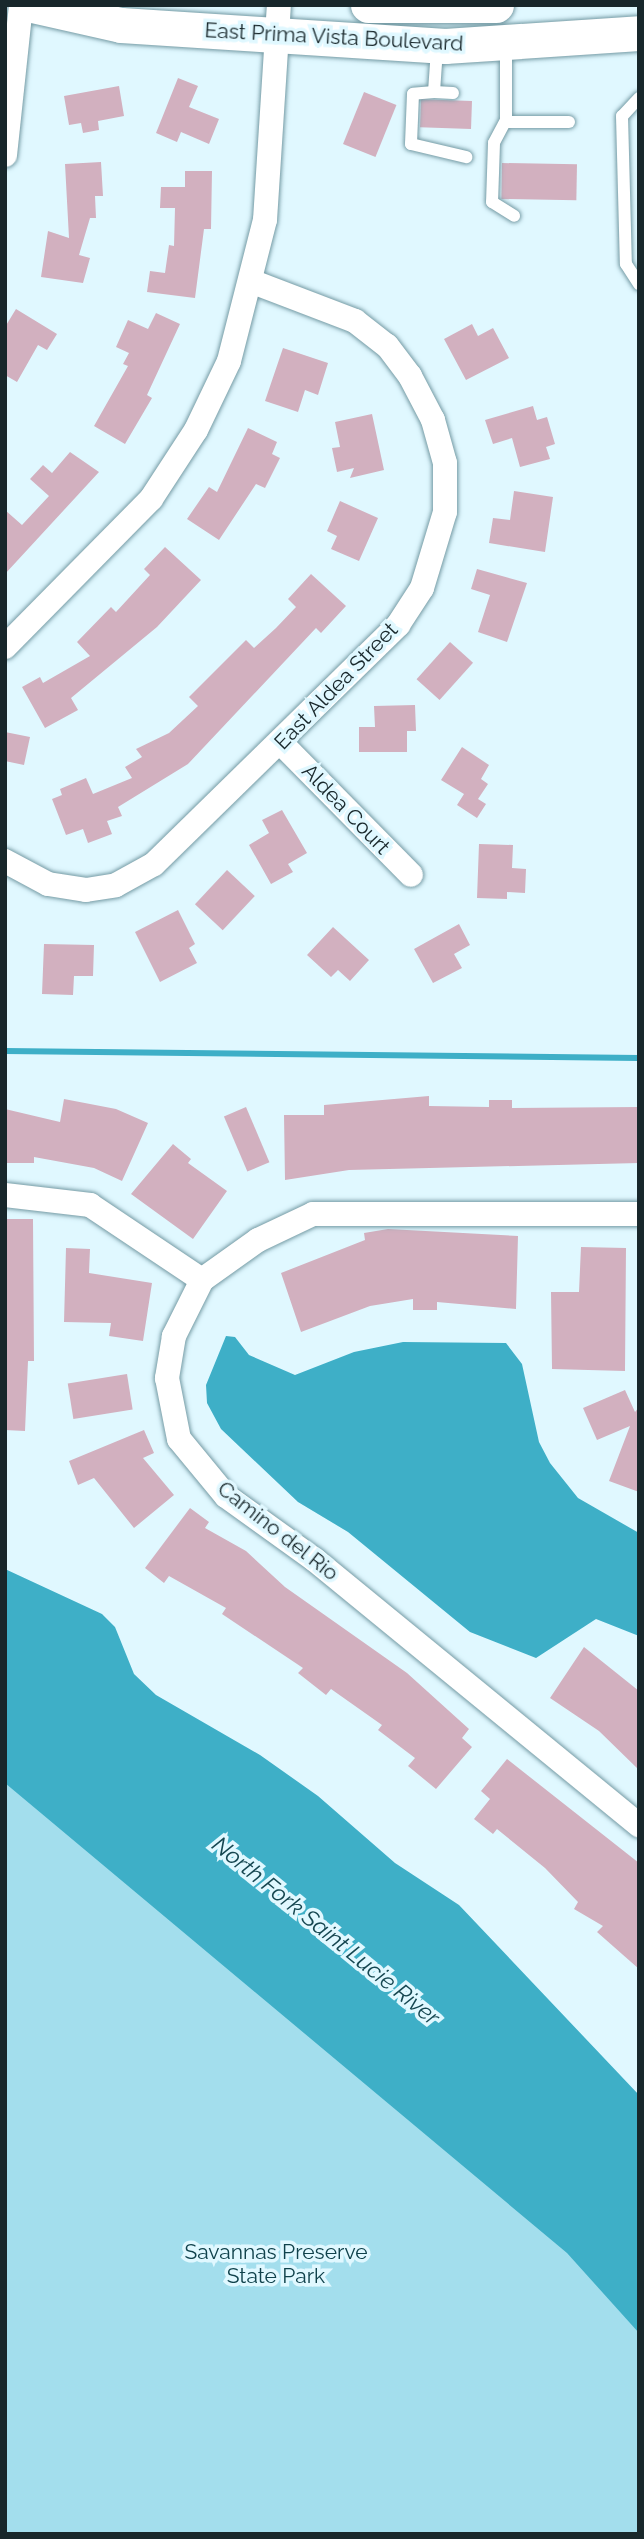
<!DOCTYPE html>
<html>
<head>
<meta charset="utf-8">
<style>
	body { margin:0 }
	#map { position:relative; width:644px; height:2539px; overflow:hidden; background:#e0f8ff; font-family:Raleway,sans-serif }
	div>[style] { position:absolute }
	.green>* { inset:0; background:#a3deed }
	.water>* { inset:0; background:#3eafc7 }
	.stream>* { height:6px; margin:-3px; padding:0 3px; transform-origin:3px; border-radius:3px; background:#3eafc7 }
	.building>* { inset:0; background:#d2b0bf; transform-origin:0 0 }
	.roads { filter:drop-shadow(0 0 2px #759ba5) drop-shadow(0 0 2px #759ba5) }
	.service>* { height:12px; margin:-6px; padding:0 6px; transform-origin:6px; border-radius:6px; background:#fff }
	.minor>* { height:24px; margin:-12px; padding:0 12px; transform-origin:12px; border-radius:12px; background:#fff }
	.secondary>* { height:35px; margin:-17.5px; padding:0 17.5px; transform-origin:17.5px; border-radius:17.5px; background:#fff }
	span { translate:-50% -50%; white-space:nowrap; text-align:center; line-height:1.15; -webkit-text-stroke:7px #e0f8ff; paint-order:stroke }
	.street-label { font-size:21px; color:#18272b }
	.park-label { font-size:21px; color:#10424c }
	.water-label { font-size:23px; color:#164751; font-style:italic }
	.frame { position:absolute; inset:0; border:7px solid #18272b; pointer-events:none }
</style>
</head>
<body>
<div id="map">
	<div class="green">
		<i style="clip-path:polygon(5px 1669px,639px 2209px,639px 2534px,5px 2534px)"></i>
	</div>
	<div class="water">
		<i style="clip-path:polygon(226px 1336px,235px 1337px,249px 1355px,295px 1375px,354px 1352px,403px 1342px,506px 1343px,522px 1364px,539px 1442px,550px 1463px,578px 1498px,639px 1533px,639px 1636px,596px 1619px,536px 1658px,470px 1632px,348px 1532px,298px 1502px,221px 1429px,207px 1403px,206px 1385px)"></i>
		<i style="clip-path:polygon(5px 1569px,102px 1614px,115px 1627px,134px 1674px,156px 1695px,260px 1755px,318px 1796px,395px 1863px,459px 1905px,639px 2095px,639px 2333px,567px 2253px,5px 1783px)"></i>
	</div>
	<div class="stream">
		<i style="left:5px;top:1051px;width:634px;rotate:0.63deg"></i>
	</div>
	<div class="building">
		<i style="clip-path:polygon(178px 78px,198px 86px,189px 107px,219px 119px,209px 144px,181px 132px,177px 142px,156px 133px)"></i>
		<i style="clip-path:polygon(119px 86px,124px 116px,98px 121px,99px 130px,83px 133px,81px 123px,69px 125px,64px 96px)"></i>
		<i style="left:364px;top:92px;width:35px;height:56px;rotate:22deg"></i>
		<i style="left:472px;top:101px;width:28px;height:51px;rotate:92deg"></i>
		<i style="clip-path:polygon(101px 162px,103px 196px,95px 196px,96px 218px,90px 218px,79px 255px,90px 258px,83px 283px,41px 277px,48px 231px,69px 238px,65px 164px)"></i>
		<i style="left:502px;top:163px;width:75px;height:36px;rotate:1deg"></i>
		<i style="clip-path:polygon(185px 171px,212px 171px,211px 229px,204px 229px,195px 298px,147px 292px,150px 271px,165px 273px,169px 245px,174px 246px,175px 208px,160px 208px,161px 187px,185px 187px)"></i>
		<i style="clip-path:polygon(16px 309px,57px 334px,47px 350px,38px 345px,17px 382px,5px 375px,5px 327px)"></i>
		<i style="clip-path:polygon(156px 313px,180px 324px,147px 395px,152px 398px,125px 444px,94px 426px,128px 366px,123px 364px,129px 353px,116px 347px,128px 320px,148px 329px)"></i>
		<i style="clip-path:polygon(472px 324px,478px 336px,493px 328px,509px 358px,466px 380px,444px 339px)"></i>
		<i style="clip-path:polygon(283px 348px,328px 363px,318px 395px,305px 390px,298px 412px,265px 401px)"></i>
		<i style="clip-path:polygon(533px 406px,537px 420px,547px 417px,555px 444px,546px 447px,550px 459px,520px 467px,512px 438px,493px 444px,485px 420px)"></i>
		<i style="clip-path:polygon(372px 414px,384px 470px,350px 478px,354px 468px,337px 472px,332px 448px,340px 447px,335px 422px)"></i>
		<i style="clip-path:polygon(248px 428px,277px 442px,272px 454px,280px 458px,265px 488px,256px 484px,219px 540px,187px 519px,209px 487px,217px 492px)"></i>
		<i style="clip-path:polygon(70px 452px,99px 472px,5px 574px,5px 510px,22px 525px,49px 496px,30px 479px,43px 465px,52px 473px)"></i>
		<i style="clip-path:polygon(514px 491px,553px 497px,545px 552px,489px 543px,493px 518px,510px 520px)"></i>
		<i style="clip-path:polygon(340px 501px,378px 518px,359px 561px,331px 549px,337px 536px,327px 531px)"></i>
		<i style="clip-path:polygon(165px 547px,201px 580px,157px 627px,71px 698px,78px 710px,45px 728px,22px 687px,40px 677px,43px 683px,90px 656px,77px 642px,111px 607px,116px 612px,150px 575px,144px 569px)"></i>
		<i style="clip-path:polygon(477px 569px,527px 583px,507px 642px,478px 632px,490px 595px,471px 589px)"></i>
		<i style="clip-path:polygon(311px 574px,346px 606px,321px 633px,316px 628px,188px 764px,118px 807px,122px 816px,107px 821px,112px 834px,88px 843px,83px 829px,66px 835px,52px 799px,62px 795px,60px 789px,86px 778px,93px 794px,132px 778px,125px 767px,142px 757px,136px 749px,169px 733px,198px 706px,189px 697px,246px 640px,254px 648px,276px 628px,296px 607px,288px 599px)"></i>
		<i style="left:450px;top:642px;width:31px;height:50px;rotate:42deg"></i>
		<i style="clip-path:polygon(415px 705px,416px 731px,407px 731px,407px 752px,359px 752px,359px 727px,375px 727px,374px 706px)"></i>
		<i style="clip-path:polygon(5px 732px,30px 737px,24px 765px,5px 761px)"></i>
		<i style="clip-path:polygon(462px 747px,489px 765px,481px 779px,488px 784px,478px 799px,486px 804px,477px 818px,457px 805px,464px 794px,441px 780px)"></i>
		<i style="clip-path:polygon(282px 810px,307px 853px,288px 864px,293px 872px,271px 884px,249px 845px,269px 833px,262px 820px)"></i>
		<i style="clip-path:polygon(479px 844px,513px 845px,512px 868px,526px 869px,525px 893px,507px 892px,507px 899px,477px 898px)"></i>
		<i style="left:227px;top:870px;width:38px;height:47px;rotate:43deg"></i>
		<i style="clip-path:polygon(178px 910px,195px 944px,189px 948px,197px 963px,160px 982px,135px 932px)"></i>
		<i style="clip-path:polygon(459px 924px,470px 945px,454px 954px,462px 968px,433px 983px,414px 949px)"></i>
		<i style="clip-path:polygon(333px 927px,369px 960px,350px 981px,338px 970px,331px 977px,307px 955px)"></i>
		<i style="clip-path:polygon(44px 944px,94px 945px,93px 976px,74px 976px,73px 995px,42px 994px)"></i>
		<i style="clip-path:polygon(429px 1096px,429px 1106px,489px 1107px,489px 1100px,512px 1100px,512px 1108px,639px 1107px,639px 1163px,349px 1170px,285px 1180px,284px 1115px,324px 1115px,324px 1105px)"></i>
		<i style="clip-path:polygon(64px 1099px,116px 1109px,148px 1123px,122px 1181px,94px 1168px,34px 1157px,34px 1163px,5px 1163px,5px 1109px,60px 1122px)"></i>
		<i style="left:246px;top:1107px;width:60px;height:24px;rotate:67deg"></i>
		<i style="clip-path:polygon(173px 1144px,191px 1159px,188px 1163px,227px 1191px,193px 1239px,131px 1194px)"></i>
		<i style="clip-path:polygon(5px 1219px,33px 1219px,34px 1361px,28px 1361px,25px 1431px,5px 1430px)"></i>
		<i style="clip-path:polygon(388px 1229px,518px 1236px,516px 1309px,437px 1302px,437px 1310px,413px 1310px,413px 1299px,370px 1306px,301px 1332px,281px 1273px,365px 1240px,364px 1233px)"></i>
		<i style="clip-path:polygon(581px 1247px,626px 1248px,625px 1371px,552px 1369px,551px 1292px,579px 1292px)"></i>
		<i style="clip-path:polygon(66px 1248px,90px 1249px,89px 1273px,152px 1283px,143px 1341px,109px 1336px,111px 1323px,64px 1322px)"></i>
		<i style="left:127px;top:1374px;width:36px;height:60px;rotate:81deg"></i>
		<i style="clip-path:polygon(625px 1390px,635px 1412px,639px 1407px,639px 1492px,609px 1481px,630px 1426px,597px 1440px,583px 1408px)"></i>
		<i style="clip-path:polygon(144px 1430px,154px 1453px,143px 1458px,174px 1495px,134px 1528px,94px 1478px,78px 1485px,69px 1461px)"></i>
		<i style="clip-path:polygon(190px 1508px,209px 1522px,205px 1528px,246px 1551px,285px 1587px,407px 1673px,469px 1729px,462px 1738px,472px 1747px,436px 1789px,408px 1766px,415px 1758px,378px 1730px,382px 1725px,331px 1689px,326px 1695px,298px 1673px,303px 1668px,222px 1614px,226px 1608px,169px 1576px,164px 1583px,145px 1568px)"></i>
		<i style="clip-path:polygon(584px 1647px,639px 1691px,639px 1770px,599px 1731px,550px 1698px)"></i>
		<i style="clip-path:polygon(507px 1759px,639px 1863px,639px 1969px,597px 1932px,603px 1926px,574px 1909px,578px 1902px,545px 1868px,497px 1829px,493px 1834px,474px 1819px,490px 1799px,481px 1791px)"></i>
	</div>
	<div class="roads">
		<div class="service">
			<i style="left:506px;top:44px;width:78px;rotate:90deg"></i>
			<i style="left:506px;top:122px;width:63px"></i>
			<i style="left:437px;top:49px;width:43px;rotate:94deg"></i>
			<i style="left:434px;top:92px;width:19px;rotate:3deg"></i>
			<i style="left:434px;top:92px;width:21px;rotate:175deg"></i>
			<i style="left:413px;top:94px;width:50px;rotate:92.3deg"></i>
			<i style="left:411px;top:144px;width:57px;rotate:13.3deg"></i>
			<i style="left:639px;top:98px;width:25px;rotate:133deg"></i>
			<i style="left:622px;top:116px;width:148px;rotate:88.5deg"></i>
			<i style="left:626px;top:264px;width:24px;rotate:57deg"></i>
			<i style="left:506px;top:120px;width:26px;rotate:118deg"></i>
			<i style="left:494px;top:143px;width:59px;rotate:91.9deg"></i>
			<i style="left:492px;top:202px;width:26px;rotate:32deg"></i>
		</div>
		<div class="minor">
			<i style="left:5px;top:155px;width:151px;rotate:-83.9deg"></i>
			<i style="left:5px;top:647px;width:208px;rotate:-45.4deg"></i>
			<i style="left:151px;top:499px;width:82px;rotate:-56.9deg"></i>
			<i style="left:196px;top:430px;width:76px;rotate:-64.4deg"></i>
			<i style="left:229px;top:361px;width:146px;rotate:-75.7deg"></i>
			<i style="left:265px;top:220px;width:215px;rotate:-86.3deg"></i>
			<i style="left:281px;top:743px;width:185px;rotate:45.4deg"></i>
			<i style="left:5px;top:861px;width:49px;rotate:28.1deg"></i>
			<i style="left:48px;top:884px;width:38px;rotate:9deg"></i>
			<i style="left:86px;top:890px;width:30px;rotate:-9deg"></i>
			<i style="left:116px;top:885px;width:43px;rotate:-28.9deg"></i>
			<i style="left:154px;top:864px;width:342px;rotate:-44.4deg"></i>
			<i style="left:398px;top:625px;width:44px;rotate:-57deg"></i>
			<i style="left:422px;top:588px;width:79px;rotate:-73.2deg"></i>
			<i style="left:445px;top:512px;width:49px;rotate:-90deg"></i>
			<i style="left:445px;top:463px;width:45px;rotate:-105.6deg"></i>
			<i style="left:433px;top:420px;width:50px;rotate:-117.6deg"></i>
			<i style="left:410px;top:376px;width:38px;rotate:-127deg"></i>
			<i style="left:387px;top:346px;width:41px;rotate:-142deg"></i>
			<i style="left:355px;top:321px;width:109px;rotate:-159.1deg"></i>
			<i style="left:5px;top:1195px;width:86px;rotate:6.7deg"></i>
			<i style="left:90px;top:1205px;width:135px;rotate:33.8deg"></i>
			<i style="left:639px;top:1214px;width:326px;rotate:180deg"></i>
			<i style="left:313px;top:1214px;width:61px;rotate:154.7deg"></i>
			<i style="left:258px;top:1240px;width:69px;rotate:144.5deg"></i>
			<i style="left:202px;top:1280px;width:63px;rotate:116.6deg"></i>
			<i style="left:174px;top:1336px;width:43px;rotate:99.5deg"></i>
			<i style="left:167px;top:1378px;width:62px;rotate:78.9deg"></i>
			<i style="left:179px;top:1439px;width:74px;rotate:50.5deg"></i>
			<i style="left:226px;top:1496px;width:110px;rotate:35.7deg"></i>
			<i style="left:315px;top:1560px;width:419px;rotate:39.3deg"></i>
		</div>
		<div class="secondary">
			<i style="left:32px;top:5px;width:91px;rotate:12.7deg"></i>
			<i style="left:121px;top:25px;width:325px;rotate:3.7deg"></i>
			<i style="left:445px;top:46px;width:194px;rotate:-3.8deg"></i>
			<i style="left:368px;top:5px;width:128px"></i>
		</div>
	</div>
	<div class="street-label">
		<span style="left:334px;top:37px;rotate:3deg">East Prima Vista Boulevard</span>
		<span style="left:336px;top:686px;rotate:-46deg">East Aldea Street</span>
		<span style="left:346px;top:809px;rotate:46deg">Aldea Court</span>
		<span style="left:278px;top:1531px;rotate:38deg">Camino del Rio</span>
	</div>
	<div class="park-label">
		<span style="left:276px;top:2264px">Savannas Preserve<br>State Park</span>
	</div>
	<div class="water-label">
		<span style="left:326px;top:1931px;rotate:39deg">North Fork Saint Lucie River</span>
	</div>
	<div class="frame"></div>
</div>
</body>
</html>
